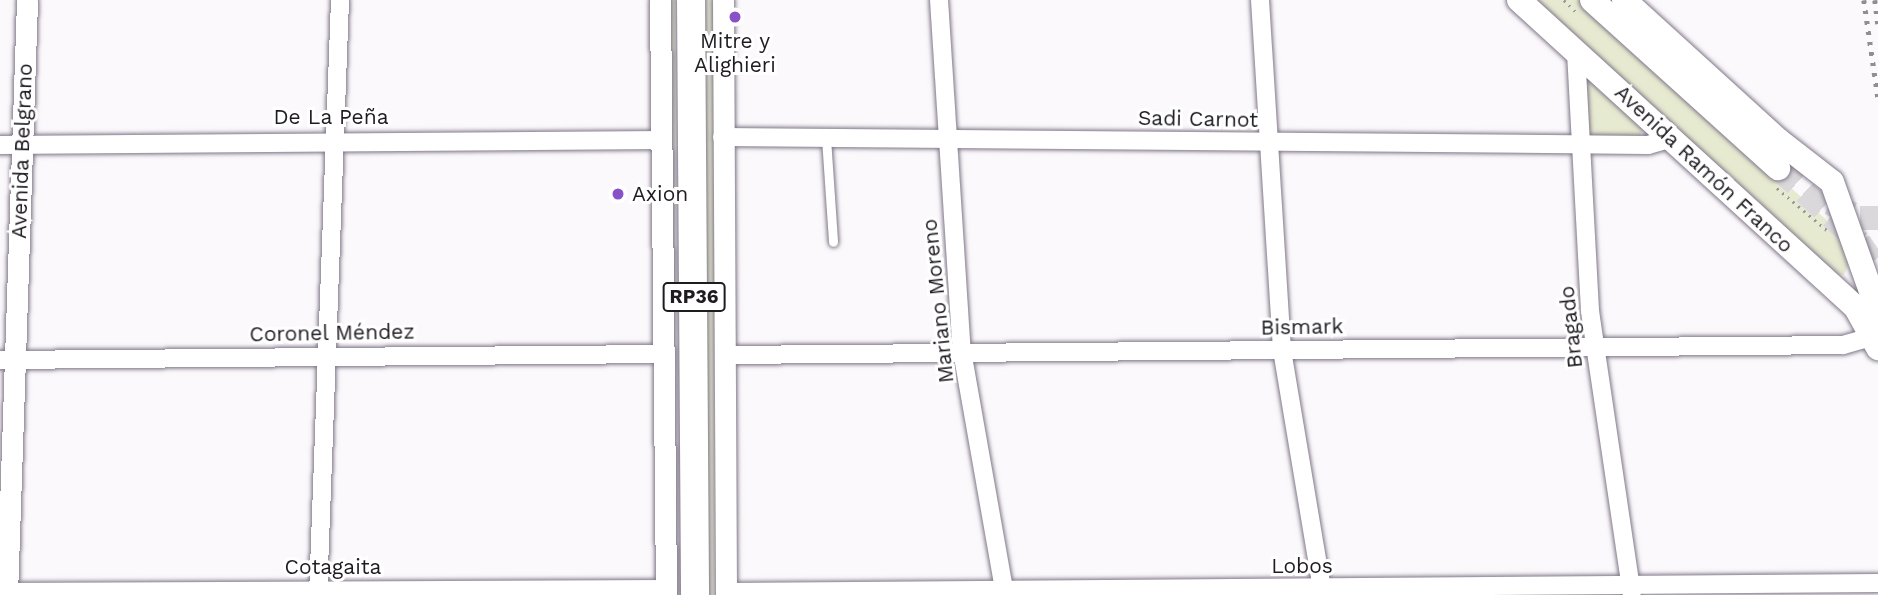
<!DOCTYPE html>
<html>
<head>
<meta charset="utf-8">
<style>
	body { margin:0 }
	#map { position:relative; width:1878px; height:595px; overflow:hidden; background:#fbf9fc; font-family:"Work Sans",sans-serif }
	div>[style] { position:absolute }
	.green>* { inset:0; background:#e6ead0; transform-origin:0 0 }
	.secondary-tunnel>* { height:24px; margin-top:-12px; transform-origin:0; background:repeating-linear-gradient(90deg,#dad8db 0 24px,transparent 0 36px) }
	.path>* { height:2.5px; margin-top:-1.25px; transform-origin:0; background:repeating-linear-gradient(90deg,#9a989c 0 2px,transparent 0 7px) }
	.roads { filter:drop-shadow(0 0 2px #807788) drop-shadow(0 0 2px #807788) }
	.service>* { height:9px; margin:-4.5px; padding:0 4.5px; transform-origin:4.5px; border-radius:4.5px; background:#fff }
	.minor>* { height:18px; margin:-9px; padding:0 9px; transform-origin:9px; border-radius:9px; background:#fff }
	.tertiary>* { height:21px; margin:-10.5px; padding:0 10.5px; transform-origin:10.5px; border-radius:10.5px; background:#fff }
	.secondary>* { height:24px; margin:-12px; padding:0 12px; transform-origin:12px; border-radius:12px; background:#fff }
	.primary>* { height:28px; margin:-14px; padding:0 14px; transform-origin:14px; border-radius:14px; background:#fff }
	.rail>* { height:4.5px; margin-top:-2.25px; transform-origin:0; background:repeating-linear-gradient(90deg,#908e92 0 3.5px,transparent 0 10.5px) }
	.dots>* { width:19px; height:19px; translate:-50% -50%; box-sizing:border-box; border:4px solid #fff; border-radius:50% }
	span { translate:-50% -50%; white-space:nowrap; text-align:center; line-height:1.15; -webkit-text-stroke:6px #fff; paint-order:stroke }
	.shield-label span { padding:2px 5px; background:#fff; border:2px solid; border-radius:5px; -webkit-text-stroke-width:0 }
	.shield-label { font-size:19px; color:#1e1b21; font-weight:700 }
	.poi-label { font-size:21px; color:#1e1b21 }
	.left { translate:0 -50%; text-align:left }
	.street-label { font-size:21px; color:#1e1b21 }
</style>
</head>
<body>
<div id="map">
	<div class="green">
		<i style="left:670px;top:0;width:5px;height:595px"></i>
		<i style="left:706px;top:0;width:8px;height:595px"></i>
		<i style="clip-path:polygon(1531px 0,1584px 0,1842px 234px,1849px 263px,1844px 275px,1835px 274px)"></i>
		<i style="clip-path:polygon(1586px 76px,1643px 127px,1639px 138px,1588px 138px)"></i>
	</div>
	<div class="secondary-tunnel">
		<i style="left:1778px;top:168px;width:110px;rotate:42.4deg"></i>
		<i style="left:1859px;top:242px;width:34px;rotate:56deg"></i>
		<i style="left:1830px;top:203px;width:34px;rotate:27deg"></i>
		<i style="left:1860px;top:218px;width:18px"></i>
	</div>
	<div class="path">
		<i style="left:1564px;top:0;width:16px;rotate:45deg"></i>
		<i style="left:1777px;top:188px;width:67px;rotate:40.1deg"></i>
	</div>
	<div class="roads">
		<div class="service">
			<i style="left:826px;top:138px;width:104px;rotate:86.1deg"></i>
		</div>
		<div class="minor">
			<i style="left:939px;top:0;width:352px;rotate:86.3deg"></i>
			<i style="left:962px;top:351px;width:248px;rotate:80deg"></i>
			<i style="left:1260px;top:0;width:351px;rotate:86.4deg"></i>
			<i style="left:1282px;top:350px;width:248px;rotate:80.5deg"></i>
			<i style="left:1576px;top:52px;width:259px;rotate:86.9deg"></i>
			<i style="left:1590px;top:311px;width:286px;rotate:81.6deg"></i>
			<i style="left:722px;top:137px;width:926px;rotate:0.49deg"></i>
			<i style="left:1648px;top:145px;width:25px;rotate:-16deg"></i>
			<i style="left:0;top:145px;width:663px;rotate:-0.43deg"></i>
			<i style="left:725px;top:355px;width:1118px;rotate:-0.51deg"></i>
			<i style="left:1843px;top:345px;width:36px;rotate:-16deg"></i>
			<i style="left:0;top:360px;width:664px;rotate:-0.52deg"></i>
			<i style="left:0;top:592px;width:666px;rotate:-0.26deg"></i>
			<i style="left:726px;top:592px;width:1152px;rotate:-0.45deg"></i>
			<i style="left:318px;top:595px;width:595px;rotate:-87.88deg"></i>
		</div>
		<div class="tertiary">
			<i style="left:660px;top:0;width:595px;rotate:89.42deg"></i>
			<i style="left:723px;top:0;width:595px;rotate:89.71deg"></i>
			<i style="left:7px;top:595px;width:595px;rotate:-88.07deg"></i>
		</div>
		<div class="secondary">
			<i style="left:1519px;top:0;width:457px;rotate:42.4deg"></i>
			<i style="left:1856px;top:308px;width:46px;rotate:61.2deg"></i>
			<i style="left:1592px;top:0;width:251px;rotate:42.1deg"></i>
			<i style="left:1624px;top:0;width:208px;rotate:42.3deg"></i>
			<i style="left:1778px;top:140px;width:68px;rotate:37.9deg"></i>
			<i style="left:1832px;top:182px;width:137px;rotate:70.4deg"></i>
		</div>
		<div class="primary">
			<i style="left:691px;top:0;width:595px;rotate:89.61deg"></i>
		</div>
	</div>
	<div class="rail">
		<i style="left:1864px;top:0;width:98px;rotate:81.8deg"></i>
		<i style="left:1875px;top:0;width:24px;rotate:83deg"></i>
	</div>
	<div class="dots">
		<i style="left:735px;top:17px;background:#8851c8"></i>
		<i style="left:618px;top:194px;background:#8851c8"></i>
	</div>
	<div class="shield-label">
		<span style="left:694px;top:297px">RP36</span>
	</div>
	<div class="poi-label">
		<span style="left:735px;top:53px">Mitre y<br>Alighieri</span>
		<span class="left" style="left:632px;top:194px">Axion</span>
	</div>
	<div class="street-label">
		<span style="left:331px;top:117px">De La Peña</span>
		<span style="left:1198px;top:119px;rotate:1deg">Sadi Carnot</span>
		<span style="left:22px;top:151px;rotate:-88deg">Avenida Belgrano</span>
		<span style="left:1704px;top:169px;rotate:43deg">Avenida Ramón Franco</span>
		<span style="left:938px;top:301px;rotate:-96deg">Mariano Moreno</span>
		<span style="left:1302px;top:327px;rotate:-1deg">Bismark</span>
		<span style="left:1571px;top:327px;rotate:-96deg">Bragado</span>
		<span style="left:332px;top:333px;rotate:-1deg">Coronel Méndez</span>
		<span style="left:1302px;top:566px">Lobos</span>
		<span style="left:333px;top:567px">Cotagaita</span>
	</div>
</div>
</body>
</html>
